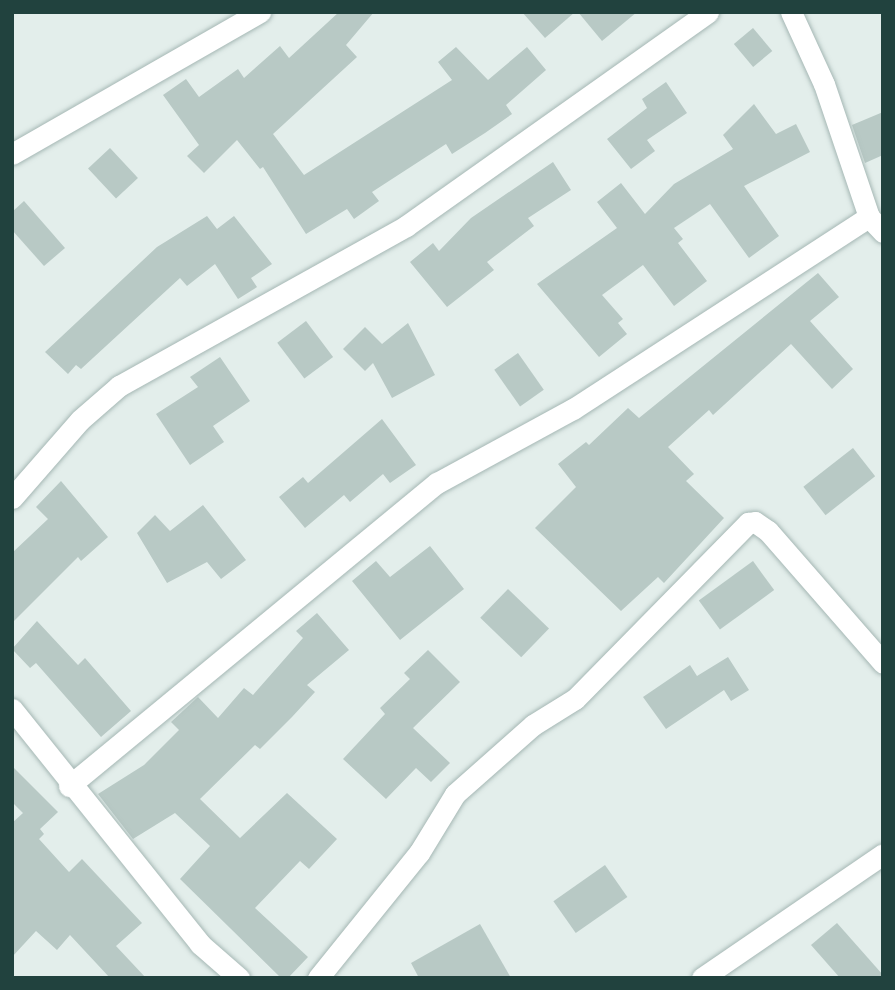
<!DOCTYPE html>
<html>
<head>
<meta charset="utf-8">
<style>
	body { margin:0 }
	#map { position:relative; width:895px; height:990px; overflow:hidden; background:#e3eeeb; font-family:Poppins,sans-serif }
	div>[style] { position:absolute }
	.building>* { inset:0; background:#b8c9c5; transform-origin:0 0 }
	.roads { filter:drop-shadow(0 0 2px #a5b7b4) drop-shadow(0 0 2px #a5b7b4) }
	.minor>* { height:21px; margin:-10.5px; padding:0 10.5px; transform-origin:10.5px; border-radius:10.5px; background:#fff }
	span { translate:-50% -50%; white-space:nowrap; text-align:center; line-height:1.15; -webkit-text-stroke:7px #f4faf8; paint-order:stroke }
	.frame { position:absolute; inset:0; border:14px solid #21423e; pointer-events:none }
</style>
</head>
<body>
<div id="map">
	<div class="building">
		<i style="clip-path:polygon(339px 12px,374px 12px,346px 45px,357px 57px,273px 134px,304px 175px,452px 80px,438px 62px,456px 47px,488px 80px,527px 47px,546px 70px,506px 105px,512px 114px,485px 133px,452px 154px,446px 144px,372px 192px,379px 201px,354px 219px,347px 209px,306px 234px,263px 167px,260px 169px,237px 140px,204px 173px,187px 156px,199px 145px,163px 95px,186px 79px,199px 97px,238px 69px,244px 78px,280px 46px,289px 58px)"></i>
		<i style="clip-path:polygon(522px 12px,575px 12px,545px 38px)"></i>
		<i style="clip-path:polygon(578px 12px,637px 12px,602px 41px)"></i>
		<i style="left:753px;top:28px;width:30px;height:25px;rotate:50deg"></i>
		<i style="clip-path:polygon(666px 82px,687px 113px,647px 140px,655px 151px,631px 169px,607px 139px,647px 108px,642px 99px)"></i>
		<i style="clip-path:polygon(754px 104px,776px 134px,796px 124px,810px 152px,744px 186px,779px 236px,749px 258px,710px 204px,674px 228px,683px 239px,678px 243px,707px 281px,674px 306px,643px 265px,602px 295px,623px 319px,618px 323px,627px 334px,599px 357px,537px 284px,617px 228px,597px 202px,621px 183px,645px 214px,674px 184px,733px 149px,723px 135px)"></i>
		<i style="clip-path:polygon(883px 112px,883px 155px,865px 163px,852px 125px)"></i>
		<i style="left:110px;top:148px;width:41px;height:30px;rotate:47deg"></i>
		<i style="clip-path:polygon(553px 162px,571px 190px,528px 218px,534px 226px,487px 262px,494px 270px,447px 307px,410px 262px,433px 243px,439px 251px,471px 218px)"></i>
		<i style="clip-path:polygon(24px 201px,65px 248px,44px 266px,12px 230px,12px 212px)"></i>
		<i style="clip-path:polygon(207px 216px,217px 229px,234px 216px,272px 264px,251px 278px,257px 287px,238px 299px,215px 264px,187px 286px,180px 278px,81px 369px,76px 365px,68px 374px,45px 352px,157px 247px)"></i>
		<i style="clip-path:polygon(818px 273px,839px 297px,810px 321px,853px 369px,832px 389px,791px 344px,713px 415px,709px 410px,668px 447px,694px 474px,686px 481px,724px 518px,664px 583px,658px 577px,621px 611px,535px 528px,576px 487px,558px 464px,586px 442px,589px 445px,628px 408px,639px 418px)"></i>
		<i style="left:306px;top:321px;width:45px;height:36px;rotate:53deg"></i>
		<i style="clip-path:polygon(408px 323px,435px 375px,392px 398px,373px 363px,365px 371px,343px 349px,365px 327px,382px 344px)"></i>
		<i style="left:518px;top:353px;width:45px;height:29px;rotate:55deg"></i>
		<i style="clip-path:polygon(220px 357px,250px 401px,213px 426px,224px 442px,190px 465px,156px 414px,198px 387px,190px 377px)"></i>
		<i style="clip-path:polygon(382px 419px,416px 465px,390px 483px,383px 474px,350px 502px,344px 495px,305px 528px,279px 497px,303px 477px,308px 483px)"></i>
		<i style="left:853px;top:448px;width:36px;height:63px;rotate:52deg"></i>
		<i style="clip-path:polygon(61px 481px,108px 537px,81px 561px,78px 557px,12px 623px,12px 553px,48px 519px,36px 507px)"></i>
		<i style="clip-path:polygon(203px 505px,246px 560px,221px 579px,207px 562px,167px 583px,137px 533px,155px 515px,170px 531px)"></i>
		<i style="clip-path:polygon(430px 546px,464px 589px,400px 640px,352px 581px,376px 561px,390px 577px)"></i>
		<i style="left:753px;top:561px;width:36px;height:67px;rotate:54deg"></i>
		<i style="left:508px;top:589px;width:57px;height:40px;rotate:44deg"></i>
		<i style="clip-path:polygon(317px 613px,349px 650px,307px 685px,315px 692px,292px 717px,260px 749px,255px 745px,200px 799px,240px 838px,287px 793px,337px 839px,309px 869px,300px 861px,255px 908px,308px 957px,288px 978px,281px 978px,180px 879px,210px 846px,175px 813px,133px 839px,98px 794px,144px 765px,179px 730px,171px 722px,198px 697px,218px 718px,244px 688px,253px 695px,303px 638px,296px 631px)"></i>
		<i style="clip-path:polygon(37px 621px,78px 665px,85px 658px,131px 711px,101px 737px,36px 663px,30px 668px,12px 649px)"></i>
		<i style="clip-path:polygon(428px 650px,460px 682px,413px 728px,450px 763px,431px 782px,416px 768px,386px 799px,343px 759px,385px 714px,380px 708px,410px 679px,404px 673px)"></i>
		<i style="clip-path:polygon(728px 657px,749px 690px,731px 701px,724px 690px,666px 729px,643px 697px,690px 665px,697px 676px)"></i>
		<i style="clip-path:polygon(12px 766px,58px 812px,40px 829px,44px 834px,39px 839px,69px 872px,82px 859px,142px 923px,116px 946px,146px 978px,110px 978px,70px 935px,57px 950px,36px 931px,12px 957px,12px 823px,23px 813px,12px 802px)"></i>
		<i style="left:605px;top:865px;width:39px;height:63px;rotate:55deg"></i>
		<i style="clip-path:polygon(837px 923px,883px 975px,883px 978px,840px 978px,811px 945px)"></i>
		<i style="clip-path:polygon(480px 924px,511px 978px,419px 978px,411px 963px)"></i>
	</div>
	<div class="roads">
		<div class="minor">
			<i style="left:791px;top:12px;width:79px;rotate:65.4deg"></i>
			<i style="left:824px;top:84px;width:140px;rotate:71.3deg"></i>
			<i style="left:869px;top:217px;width:21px;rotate:47deg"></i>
			<i style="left:12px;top:154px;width:286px;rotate:-29.8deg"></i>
			<i style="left:12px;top:498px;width:103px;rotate:-48.9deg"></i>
			<i style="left:80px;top:420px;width:52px;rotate:-41.1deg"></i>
			<i style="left:119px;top:386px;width:329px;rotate:-29.1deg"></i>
			<i style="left:406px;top:226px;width:370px;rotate:-35.3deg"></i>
			<i style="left:12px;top:709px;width:301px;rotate:51.3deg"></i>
			<i style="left:200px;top:944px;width:52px;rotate:41.1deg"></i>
			<i style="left:69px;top:786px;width:477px;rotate:-39.5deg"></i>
			<i style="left:437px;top:483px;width:155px;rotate:-28.6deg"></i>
			<i style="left:573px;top:409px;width:353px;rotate:-33deg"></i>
			<i style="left:318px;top:978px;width:161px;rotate:-51.1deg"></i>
			<i style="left:419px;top:853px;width:69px;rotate:-58.6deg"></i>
			<i style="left:455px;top:794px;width:104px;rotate:-41.5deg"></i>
			<i style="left:533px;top:725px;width:49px;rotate:-31.8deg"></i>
			<i style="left:575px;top:699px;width:247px;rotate:-45.5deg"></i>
			<i style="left:748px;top:523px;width:7px;rotate:-8deg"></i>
			<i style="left:755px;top:522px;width:16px;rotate:35deg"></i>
			<i style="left:768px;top:531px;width:175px;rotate:48.9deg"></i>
			<i style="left:702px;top:978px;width:219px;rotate:-34.4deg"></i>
		</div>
	</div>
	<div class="frame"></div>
</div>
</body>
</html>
